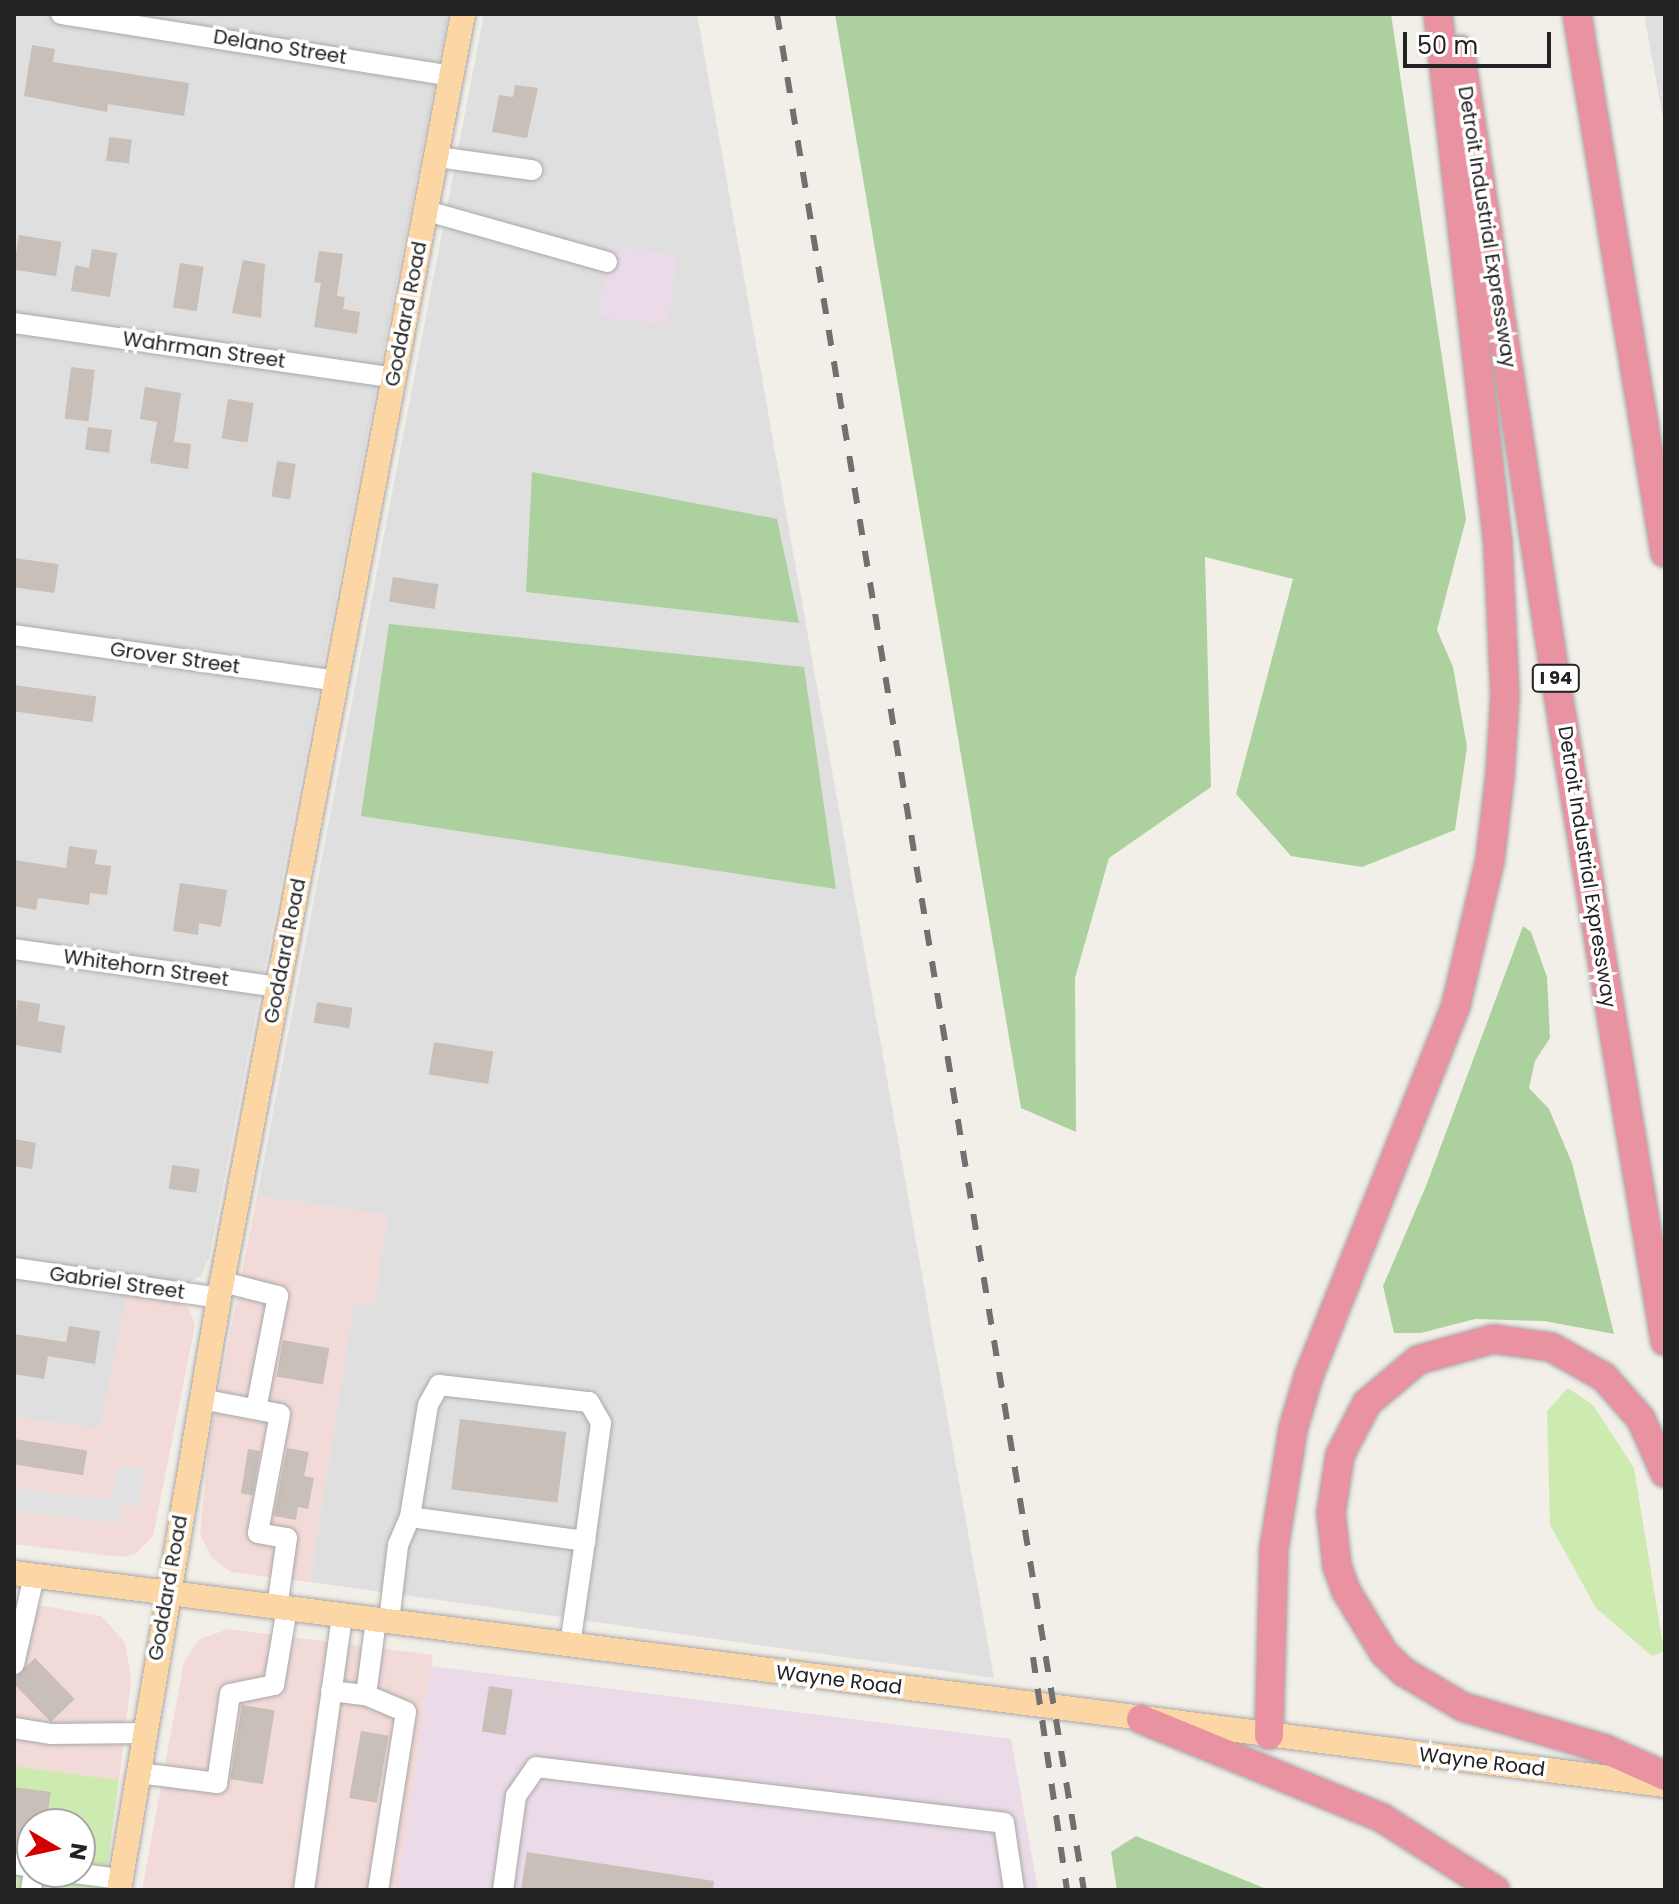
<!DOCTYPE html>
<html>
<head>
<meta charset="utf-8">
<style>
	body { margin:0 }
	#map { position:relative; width:1679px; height:1904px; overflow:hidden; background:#f2efe9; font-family:Poppins,sans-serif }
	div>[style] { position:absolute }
	.residential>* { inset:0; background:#e0dfdf }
	.commercial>* { inset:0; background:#f2dad9 }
	.industrial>* { inset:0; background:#ebdbe8; transform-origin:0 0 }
	.grass>* { inset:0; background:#cdebb0 }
	.forest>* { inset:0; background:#add19e }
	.parking>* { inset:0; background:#e2e2e2 }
	.building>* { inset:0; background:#c7bfb8; transform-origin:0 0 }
	.roads { filter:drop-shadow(0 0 2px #a9a9a9) drop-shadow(0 0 2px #a9a9a9) }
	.minor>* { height:20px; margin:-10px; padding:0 10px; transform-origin:10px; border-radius:10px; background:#fff }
	.major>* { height:24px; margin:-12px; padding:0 12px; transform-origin:12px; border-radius:12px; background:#fcd6a4 }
	.highway>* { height:28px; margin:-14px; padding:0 14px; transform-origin:14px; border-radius:14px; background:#e892a2 }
	.rail>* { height:6px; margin-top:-3px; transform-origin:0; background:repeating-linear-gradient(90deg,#707070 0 16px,transparent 0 32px) }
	span { translate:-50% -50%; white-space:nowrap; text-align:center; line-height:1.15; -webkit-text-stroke:7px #fff; paint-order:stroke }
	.shield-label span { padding:2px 6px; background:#fff; border:2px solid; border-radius:6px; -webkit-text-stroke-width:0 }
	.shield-label { font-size:18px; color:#222; font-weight:700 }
	.street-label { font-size:20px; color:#222 }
	.frame { position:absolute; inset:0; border:16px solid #222; pointer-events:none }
	.north { position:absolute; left:16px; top:1808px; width:80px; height:80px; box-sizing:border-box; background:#fff; border:2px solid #a7a7a7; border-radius:50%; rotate:99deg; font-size:22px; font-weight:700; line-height:32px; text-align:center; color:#222 }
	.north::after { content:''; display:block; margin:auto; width:28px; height:36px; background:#d40000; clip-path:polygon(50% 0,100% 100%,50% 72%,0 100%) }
	.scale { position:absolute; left:1403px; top:32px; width:148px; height:36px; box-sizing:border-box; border:4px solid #222; border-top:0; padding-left:10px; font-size:24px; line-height:28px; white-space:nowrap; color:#222; -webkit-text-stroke:6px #fff; paint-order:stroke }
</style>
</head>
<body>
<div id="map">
	<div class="residential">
		<i style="clip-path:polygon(14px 14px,448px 14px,209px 1258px,201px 1276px,187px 1283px,131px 1274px,100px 1429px,14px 1417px)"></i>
		<i style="clip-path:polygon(484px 14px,697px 14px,994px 1678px,310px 1582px,354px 1302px,374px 1305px,387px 1215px,257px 1196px)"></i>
		<i style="clip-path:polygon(1644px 14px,1665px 14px,1665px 129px)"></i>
	</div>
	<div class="commercial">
		<i style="clip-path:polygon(257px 1196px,387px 1215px,374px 1305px,354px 1303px,310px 1582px,231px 1572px,212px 1558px,200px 1534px,209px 1443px)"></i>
		<i style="clip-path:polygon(127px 1293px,177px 1302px,189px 1309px,195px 1325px,153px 1536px,134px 1555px,121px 1557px,14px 1544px,14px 1417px,100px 1429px)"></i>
		<i style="clip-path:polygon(14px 1601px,101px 1616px,125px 1642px,131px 1681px,119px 1780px,14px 1766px)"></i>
		<i style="clip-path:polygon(228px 1629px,433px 1655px,399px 1890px,142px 1890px,184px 1662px,198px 1640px)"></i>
	</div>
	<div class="industrial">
		<i style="left:609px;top:246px;width:69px;height:71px;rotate:8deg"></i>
		<i style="clip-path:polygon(431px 1666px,1011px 1739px,1038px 1890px,397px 1890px)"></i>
	</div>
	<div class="grass">
		<i style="clip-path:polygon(1568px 1388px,1593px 1405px,1634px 1468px,1664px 1651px,1652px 1656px,1596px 1608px,1550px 1525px,1547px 1411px)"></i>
		<i style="clip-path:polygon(evenodd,14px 1766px,119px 1780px,104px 1890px,14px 1890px,14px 1766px,32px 1824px,80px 1824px,80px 1872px,32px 1872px,32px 1824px)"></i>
	</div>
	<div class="forest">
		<i style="clip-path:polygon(835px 14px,1391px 14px,1466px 519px,1437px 630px,1453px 667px,1467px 747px,1455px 830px,1362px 867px,1291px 856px,1236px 794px,1293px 579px,1205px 557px,1211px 787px,1109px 858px,1075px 978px,1076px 1132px,1021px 1108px)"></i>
		<i style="clip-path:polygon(532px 472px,777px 519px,799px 623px,526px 592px)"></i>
		<i style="clip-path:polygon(389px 624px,804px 667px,836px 889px,361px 816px)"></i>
		<i style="clip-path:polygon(1523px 926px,1531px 932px,1547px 977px,1550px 1038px,1535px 1061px,1529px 1088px,1549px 1109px,1572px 1163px,1614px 1334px,1544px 1321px,1475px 1319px,1421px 1333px,1394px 1333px,1383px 1286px,1426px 1186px)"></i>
		<i style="clip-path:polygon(1136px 1836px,1269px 1890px,1117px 1890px,1111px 1852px)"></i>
	</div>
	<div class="parking">
		<i style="clip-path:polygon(117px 1466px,144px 1469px,139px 1507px,122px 1505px,120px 1523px,14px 1512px,14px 1488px,112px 1499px)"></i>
	</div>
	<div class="building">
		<i style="clip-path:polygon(32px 45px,55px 49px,53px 62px,189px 83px,184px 116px,108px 104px,107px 112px,24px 96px)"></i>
		<i style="clip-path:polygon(515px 85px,538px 88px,527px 138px,492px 132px,499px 95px,513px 97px)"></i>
		<i style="left:109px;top:137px;width:23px;height:24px;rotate:7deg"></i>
		<i style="left:19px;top:235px;width:43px;height:35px;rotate:9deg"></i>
		<i style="clip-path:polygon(92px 249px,117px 253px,110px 297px,71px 291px,75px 265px,89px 268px)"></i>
		<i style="clip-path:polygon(319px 251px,343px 254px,337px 296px,345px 297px,343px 309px,360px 312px,357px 334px,314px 327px,321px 283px,314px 282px)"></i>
		<i style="clip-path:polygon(243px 260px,265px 264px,261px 318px,232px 313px)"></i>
		<i style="left:180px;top:263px;width:24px;height:45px;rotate:9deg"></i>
		<i style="left:71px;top:367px;width:24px;height:52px;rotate:7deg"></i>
		<i style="clip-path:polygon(145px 387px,181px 393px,174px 442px,191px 444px,188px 469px,150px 463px,157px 422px,140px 419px)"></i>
		<i style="left:228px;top:399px;width:26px;height:40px;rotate:9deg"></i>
		<i style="left:88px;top:427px;width:24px;height:23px;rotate:7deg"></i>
		<i style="left:277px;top:461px;width:19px;height:36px;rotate:9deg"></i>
		<i style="left:14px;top:558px;width:45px;height:29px;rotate:8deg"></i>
		<i style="left:393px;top:577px;width:46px;height:25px;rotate:9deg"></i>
		<i style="left:14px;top:685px;width:83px;height:26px;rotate:8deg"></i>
		<i style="clip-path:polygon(69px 846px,97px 850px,95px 864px,111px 866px,107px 895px,90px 893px,89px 905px,38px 898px,36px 910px,14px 906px,14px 860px,66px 868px)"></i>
		<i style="clip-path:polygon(180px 883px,227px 890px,221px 927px,199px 923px,198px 935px,173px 931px)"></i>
		<i style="clip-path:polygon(17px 1000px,40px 1004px,38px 1021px,65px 1026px,61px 1053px,14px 1045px)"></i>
		<i style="left:317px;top:1002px;width:36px;height:21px;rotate:9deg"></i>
		<i style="left:434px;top:1042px;width:60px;height:33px;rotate:9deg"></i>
		<i style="clip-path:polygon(14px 1139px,36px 1143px,32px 1169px,14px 1166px)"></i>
		<i style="left:172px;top:1165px;width:28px;height:24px;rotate:8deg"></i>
		<i style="clip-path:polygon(69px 1326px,100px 1331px,95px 1364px,48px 1356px,44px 1379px,14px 1374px,14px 1334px,66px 1342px)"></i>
		<i style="left:283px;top:1340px;width:47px;height:37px;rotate:10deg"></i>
		<i style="left:460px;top:1419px;width:107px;height:71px;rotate:7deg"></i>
		<i style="left:14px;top:1439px;width:74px;height:25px;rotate:9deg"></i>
		<i style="clip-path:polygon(287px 1448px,309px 1452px,304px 1476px,314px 1478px,308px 1509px,298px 1507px,296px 1520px,274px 1516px)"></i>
		<i style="left:248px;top:1449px;width:12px;height:45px;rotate:9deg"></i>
		<i style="left:35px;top:1658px;width:57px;height:33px;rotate:46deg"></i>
		<i style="left:489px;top:1686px;width:24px;height:46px;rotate:9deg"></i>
		<i style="left:242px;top:1705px;width:33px;height:75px;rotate:9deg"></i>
		<i style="left:361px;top:1731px;width:28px;height:68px;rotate:10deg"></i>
		<i style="clip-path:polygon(14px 1787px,51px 1792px,46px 1824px,32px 1824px,32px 1852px,14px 1849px)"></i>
		<i style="clip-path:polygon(527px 1852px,714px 1881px,713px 1890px,521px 1890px)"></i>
	</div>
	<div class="roads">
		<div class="minor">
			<i style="left:61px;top:14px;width:395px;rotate:9deg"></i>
			<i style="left:438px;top:157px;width:95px;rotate:7.9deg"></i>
			<i style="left:427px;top:211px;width:187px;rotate:15.8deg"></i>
			<i style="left:14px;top:323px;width:384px;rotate:8.2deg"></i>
			<i style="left:14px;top:635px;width:325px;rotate:8.1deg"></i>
			<i style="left:14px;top:949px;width:267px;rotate:8.2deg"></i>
			<i style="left:14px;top:1268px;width:207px;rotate:8.3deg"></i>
			<i style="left:223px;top:1282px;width:57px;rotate:14.3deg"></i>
			<i style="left:278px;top:1296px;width:115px;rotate:101deg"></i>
			<i style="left:201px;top:1399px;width:80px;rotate:10.8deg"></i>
			<i style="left:280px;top:1414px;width:121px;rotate:100.5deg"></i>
			<i style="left:258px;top:1533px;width:29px;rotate:10deg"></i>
			<i style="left:287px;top:1538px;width:70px;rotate:98.2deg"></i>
			<i style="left:410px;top:1517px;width:177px;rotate:7.8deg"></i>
			<i style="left:585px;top:1541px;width:105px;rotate:98.2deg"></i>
			<i style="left:389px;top:1621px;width:77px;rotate:-83.2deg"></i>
			<i style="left:398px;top:1545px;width:30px;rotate:-67deg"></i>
			<i style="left:410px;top:1517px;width:113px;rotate:-80.9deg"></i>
			<i style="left:428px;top:1405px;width:23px;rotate:-61deg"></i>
			<i style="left:439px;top:1385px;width:151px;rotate:6.5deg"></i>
			<i style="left:589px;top:1402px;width:24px;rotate:60deg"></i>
			<i style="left:601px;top:1423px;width:119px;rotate:97.7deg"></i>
			<i style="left:14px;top:1664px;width:90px;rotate:-77.2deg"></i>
			<i style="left:331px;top:1691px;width:35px;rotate:7deg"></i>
			<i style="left:366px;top:1695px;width:43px;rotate:23deg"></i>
			<i style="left:406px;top:1712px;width:180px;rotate:98.9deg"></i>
			<i style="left:366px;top:1695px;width:76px;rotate:-82.4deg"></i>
			<i style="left:14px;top:1728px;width:37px;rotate:9deg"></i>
			<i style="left:51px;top:1734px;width:94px;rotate:-0.6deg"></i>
			<i style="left:139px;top:1773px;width:79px;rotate:7.3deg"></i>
			<i style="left:217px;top:1783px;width:90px;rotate:-81.7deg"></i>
			<i style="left:230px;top:1694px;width:45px;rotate:-11.6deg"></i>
			<i style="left:274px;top:1685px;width:78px;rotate:-80.4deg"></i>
			<i style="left:14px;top:1864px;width:18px;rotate:9deg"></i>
			<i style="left:66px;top:1872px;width:54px;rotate:7.4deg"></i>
			<i style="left:31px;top:1890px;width:18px;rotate:-81deg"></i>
			<i style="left:304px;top:1890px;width:278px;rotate:-82.1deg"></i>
			<i style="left:503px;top:1890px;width:95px;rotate:-82.1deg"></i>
			<i style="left:516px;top:1796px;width:35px;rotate:-55deg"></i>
			<i style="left:536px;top:1767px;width:471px;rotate:6.8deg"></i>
			<i style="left:1004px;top:1823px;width:68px;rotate:81.5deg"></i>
		</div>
		<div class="major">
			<i style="left:14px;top:1573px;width:1665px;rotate:7.32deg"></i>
			<i style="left:119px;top:1890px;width:600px;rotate:-80.41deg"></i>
			<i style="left:219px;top:1298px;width:1307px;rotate:-79.24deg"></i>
		</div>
		<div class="highway">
			<i style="left:1577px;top:14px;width:546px;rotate:80.73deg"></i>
			<i style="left:1460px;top:50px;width:645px;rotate:81.36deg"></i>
			<i style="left:1557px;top:688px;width:662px;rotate:80.61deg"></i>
			<i style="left:1665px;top:1473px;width:59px;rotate:-114deg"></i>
			<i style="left:1641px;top:1419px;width:56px;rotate:-131.4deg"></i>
			<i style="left:1604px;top:1377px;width:61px;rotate:-150.5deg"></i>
			<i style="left:1551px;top:1347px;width:59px;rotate:-172.1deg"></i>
			<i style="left:1493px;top:1339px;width:78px;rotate:164.4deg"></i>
			<i style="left:1418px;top:1360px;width:67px;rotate:139.9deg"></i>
			<i style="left:1367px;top:1403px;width:59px;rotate:117.4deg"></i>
			<i style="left:1340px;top:1455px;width:59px;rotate:98.8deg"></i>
			<i style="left:1331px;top:1513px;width:53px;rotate:83.5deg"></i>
			<i style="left:1337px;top:1566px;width:27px;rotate:70deg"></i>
			<i style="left:1346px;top:1591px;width:73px;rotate:58.5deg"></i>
			<i style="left:1384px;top:1653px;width:28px;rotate:44deg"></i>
			<i style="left:1404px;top:1672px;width:69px;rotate:30.7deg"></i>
			<i style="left:1463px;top:1707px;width:148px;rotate:16.5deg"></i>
			<i style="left:1605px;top:1749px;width:66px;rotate:24.2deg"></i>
			<i style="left:1141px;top:1719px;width:261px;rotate:22.3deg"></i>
			<i style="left:1382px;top:1818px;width:134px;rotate:32.5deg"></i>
			<i style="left:1269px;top:1735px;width:187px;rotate:-88.5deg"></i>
			<i style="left:1274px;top:1548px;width:121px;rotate:-80.9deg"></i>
			<i style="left:1293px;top:1429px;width:56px;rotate:-73.5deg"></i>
			<i style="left:1309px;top:1375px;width:398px;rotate:-68.3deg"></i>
			<i style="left:1456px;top:1005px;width:149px;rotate:-76.8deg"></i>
			<i style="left:1490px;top:860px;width:86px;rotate:-83.3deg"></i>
			<i style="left:1500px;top:775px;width:80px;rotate:-86.4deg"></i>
			<i style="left:1505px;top:695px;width:150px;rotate:-92.7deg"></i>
			<i style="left:1498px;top:545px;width:534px;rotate:-96.45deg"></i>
		</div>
	</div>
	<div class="rail">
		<i style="left:777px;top:14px;width:1901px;rotate:80.71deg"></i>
		<i style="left:1033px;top:1657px;width:235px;rotate:81.7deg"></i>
	</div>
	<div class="shield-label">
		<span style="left:1556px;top:678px">I 94</span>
	</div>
	<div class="street-label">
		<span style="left:280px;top:47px;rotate:9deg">Delano Street</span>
		<span style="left:1487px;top:227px;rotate:81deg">Detroit Industrial Expressway</span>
		<span style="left:406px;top:314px;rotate:-79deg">Goddard Road</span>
		<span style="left:204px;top:350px;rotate:8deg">Wahrman Street</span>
		<span style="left:175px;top:658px;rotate:8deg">Grover Street</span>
		<span style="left:1587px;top:867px;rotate:81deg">Detroit Industrial Expressway</span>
		<span style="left:285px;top:951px;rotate:-79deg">Goddard Road</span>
		<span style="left:146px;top:968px;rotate:8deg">Whitehorn Street</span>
		<span style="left:117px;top:1283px;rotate:8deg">Gabriel Street</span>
		<span style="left:168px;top:1588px;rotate:-80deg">Goddard Road</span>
		<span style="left:839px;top:1680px;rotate:7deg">Wayne Road</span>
		<span style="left:1482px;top:1762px;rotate:7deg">Wayne Road</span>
	</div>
	<div class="frame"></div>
	<div class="north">N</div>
	<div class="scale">50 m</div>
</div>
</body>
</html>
